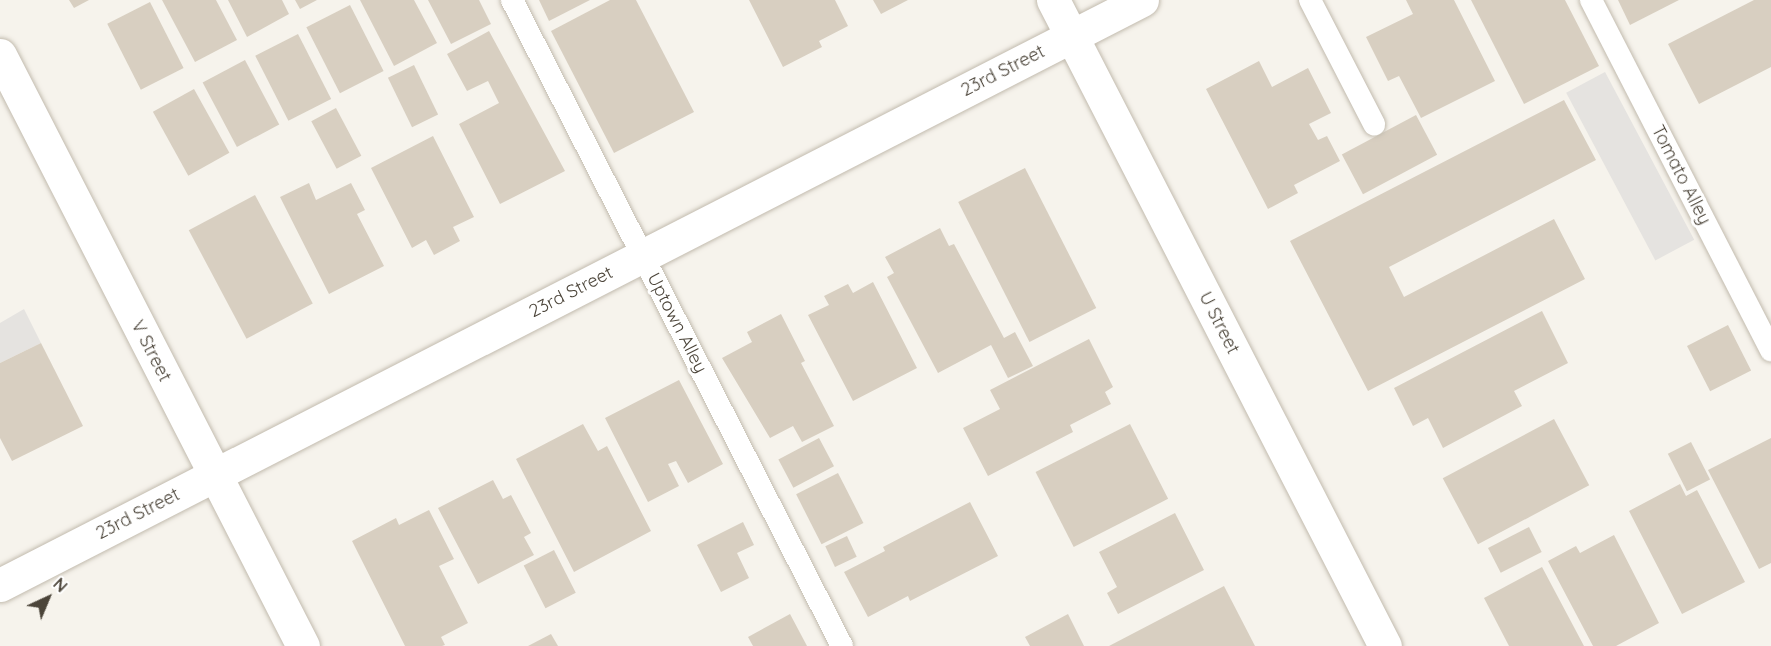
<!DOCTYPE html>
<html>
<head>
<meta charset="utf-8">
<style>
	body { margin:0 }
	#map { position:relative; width:1771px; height:646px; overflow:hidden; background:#f6f3ec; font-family:Quicksand,sans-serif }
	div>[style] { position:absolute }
	.parking>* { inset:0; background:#e5e3e0; transform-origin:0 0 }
	.building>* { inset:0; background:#d8cfc1; transform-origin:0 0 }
	.roads { filter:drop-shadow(0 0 2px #c2bbae) drop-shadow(0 0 2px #c2bbae) }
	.lane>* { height:22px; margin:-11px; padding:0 11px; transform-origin:11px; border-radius:11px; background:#fff }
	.street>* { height:33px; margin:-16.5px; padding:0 16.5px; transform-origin:16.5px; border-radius:16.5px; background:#fff }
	span { translate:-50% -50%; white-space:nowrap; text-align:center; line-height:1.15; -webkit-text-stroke:6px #fff; paint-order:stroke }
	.street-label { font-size:18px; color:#4b4439 }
	.north { position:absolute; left:18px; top:568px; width:60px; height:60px; -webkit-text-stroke:4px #fff; paint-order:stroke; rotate:44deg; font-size:16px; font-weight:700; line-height:24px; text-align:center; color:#4b4439 }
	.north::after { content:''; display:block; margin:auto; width:21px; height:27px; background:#4b4439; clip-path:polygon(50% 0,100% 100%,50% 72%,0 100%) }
</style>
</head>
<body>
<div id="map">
	<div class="parking">
		<i style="left:1605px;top:72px;width:190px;height:44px;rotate:62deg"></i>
		<i style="clip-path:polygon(24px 309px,41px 343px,0 363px,0 323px)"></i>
	</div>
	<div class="building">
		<i style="clip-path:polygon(69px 0,89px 0,74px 8px)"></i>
		<i style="clip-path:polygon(162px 0,216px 0,237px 40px,195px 62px)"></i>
		<i style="clip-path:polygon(228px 0,282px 0,289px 14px,247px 37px)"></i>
		<i style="clip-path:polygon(295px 0,317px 0,300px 9px)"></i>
		<i style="clip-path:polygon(360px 0,414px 0,437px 43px,394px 66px)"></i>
		<i style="clip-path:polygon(428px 0,479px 0,491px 24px,451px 44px)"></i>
		<i style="clip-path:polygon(539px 0,590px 0,549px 21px)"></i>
		<i style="clip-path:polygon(610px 0,636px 0,694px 112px,614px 153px,551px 31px)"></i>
		<i style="clip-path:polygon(749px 0,835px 0,848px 26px,819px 41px,822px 47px,783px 67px)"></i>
		<i style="clip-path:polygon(873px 0,908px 0,881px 14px)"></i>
		<i style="clip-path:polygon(1406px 0,1454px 0,1495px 81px,1421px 118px,1399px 76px,1388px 81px,1366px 37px,1413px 14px)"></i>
		<i style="clip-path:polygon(1471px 0,1565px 0,1599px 66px,1524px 104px)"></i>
		<i style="clip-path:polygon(1618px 0,1679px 0,1630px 25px)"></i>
		<i style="clip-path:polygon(1754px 0,1771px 0,1771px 67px,1699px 104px,1668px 44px)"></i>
		<i style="left:150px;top:2px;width:74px;height:48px;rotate:63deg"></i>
		<i style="left:350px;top:5px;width:74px;height:49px;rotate:63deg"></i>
		<i style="clip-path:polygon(489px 31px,565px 171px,500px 204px,459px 124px,499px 103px,488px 81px,467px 91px,447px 54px)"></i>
		<i style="left:298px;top:34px;width:73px;height:48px;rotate:63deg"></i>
		<i style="left:245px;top:60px;width:73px;height:48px;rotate:62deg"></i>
		<i style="clip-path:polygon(1259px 61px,1272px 87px,1308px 68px,1331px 113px,1309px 124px,1318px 140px,1327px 136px,1340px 161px,1294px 185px,1298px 193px,1268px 209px,1206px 89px)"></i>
		<i style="left:414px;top:65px;width:55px;height:29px;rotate:64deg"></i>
		<i style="left:194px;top:89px;width:73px;height:47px;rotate:61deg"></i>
		<i style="clip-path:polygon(1564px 100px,1596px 160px,1389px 267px,1404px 297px,1554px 219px,1585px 279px,1368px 391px,1290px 241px)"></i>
		<i style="left:336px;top:108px;width:54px;height:28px;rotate:62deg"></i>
		<i style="left:1416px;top:115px;width:45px;height:84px;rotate:62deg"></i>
		<i style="clip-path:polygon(433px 136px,474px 217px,453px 227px,460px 241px,434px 255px,426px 240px,412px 248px,371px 168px)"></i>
		<i style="left:1025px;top:168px;width:157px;height:75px;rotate:63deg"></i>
		<i style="clip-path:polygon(309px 183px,316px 200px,351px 183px,365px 210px,357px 214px,384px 266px,329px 294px,280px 197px)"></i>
		<i style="left:255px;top:195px;width:123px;height:75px;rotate:62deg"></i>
		<i style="clip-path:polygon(940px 228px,949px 246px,954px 244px,1004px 338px,1015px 332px,1033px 366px,1008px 378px,991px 345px,938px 373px,887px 277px,894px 273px,885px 257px)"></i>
		<i style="clip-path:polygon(873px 282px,917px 368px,853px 401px,808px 315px,829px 305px,824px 296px,848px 284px,853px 293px)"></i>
		<i style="clip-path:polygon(1542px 311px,1568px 363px,1514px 391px,1522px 406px,1443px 448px,1428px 418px,1413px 426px,1394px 388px)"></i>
		<i style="clip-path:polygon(781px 314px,805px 361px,801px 363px,834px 426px,802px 442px,793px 426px,770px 438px,722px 358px,752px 342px,747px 332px)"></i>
		<i style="left:1728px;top:325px;width:51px;height:46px;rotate:63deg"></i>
		<i style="clip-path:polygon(1089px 339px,1113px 387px,1105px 392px,1111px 404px,1070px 425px,1073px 432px,988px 476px,963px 428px,1000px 409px,990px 390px)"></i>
		<i style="clip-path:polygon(41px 343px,83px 426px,12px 461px,0 438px,0 363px)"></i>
		<i style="clip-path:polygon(679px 380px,723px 464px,688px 483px,676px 461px,668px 464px,679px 486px,648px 502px,605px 418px)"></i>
		<i style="left:1554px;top:419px;width:75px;height:126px;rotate:62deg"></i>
		<i style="clip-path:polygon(583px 424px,598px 451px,607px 446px,651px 531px,574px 572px,516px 459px)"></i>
		<i style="left:1130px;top:424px;width:84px;height:106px;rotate:63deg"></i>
		<i style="left:819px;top:438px;width:32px;height:46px;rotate:62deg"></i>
		<i style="clip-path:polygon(1771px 438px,1771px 563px,1759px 569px,1708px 470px)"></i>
		<i style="left:1691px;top:442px;width:42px;height:26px;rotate:63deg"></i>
		<i style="left:838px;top:473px;width:56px;height:47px;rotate:63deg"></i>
		<i style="clip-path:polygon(493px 480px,503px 499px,511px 495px,531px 533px,524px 537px,534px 555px,478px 584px,438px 508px)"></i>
		<i style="clip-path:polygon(1680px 484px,1686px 496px,1697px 490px,1745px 582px,1682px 614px,1629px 511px)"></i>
		<i style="clip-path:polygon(970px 502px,998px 556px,910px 601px,908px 596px,868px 617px,844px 572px,885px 551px,883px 547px)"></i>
		<i style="clip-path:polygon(429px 510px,454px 559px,439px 566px,468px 623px,441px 637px,445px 645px,442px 646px,405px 646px,352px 541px,396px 518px,399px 525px)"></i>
		<i style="clip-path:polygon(1175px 513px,1204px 570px,1118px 614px,1107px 593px,1117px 587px,1099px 552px)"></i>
		<i style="clip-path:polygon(743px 522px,754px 545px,737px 553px,749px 578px,721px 592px,697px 545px)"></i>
		<i style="left:1529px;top:527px;width:28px;height:46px;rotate:63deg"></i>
		<i style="clip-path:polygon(1614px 535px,1659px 623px,1616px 646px,1593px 646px,1548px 561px,1576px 546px,1580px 553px)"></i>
		<i style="left:847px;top:536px;width:23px;height:24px;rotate:65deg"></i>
		<i style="left:554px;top:550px;width:48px;height:34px;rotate:63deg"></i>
		<i style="clip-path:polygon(1542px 567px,1584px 646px,1509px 646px,1484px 598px)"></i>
		<i style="clip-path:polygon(1224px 586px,1255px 646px,1109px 646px)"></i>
		<i style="clip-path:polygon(790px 614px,807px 646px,753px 646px,748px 637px)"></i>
		<i style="clip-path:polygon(1068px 614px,1084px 646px,1030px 646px,1025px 637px)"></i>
		<i style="clip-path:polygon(551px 634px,558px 646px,528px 646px)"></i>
	</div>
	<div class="roads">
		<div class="lane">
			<i style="left:512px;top:0;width:725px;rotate:62.94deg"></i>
			<i style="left:1310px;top:0;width:140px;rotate:62.7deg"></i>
			<i style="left:1591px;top:0;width:394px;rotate:62.8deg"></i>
		</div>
		<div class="street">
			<i style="left:1053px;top:0;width:726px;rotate:62.8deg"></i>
			<i style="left:0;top:55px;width:664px;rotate:62.86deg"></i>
			<i style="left:0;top:585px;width:1283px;rotate:-27.12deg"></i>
		</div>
	</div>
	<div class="street-label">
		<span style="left:1003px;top:71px;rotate:-27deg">23rd Street</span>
		<span style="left:1681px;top:175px;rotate:63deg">Tomato Alley</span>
		<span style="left:571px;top:292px;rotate:-27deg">23rd Street</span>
		<span style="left:677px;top:323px;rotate:63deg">Uptown Alley</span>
		<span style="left:1219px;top:323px;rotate:63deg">U Street</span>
		<span style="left:151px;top:351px;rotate:63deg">V Street</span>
		<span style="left:138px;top:514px;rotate:-27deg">23rd Street</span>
	</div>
	<div class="north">N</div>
</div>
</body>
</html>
